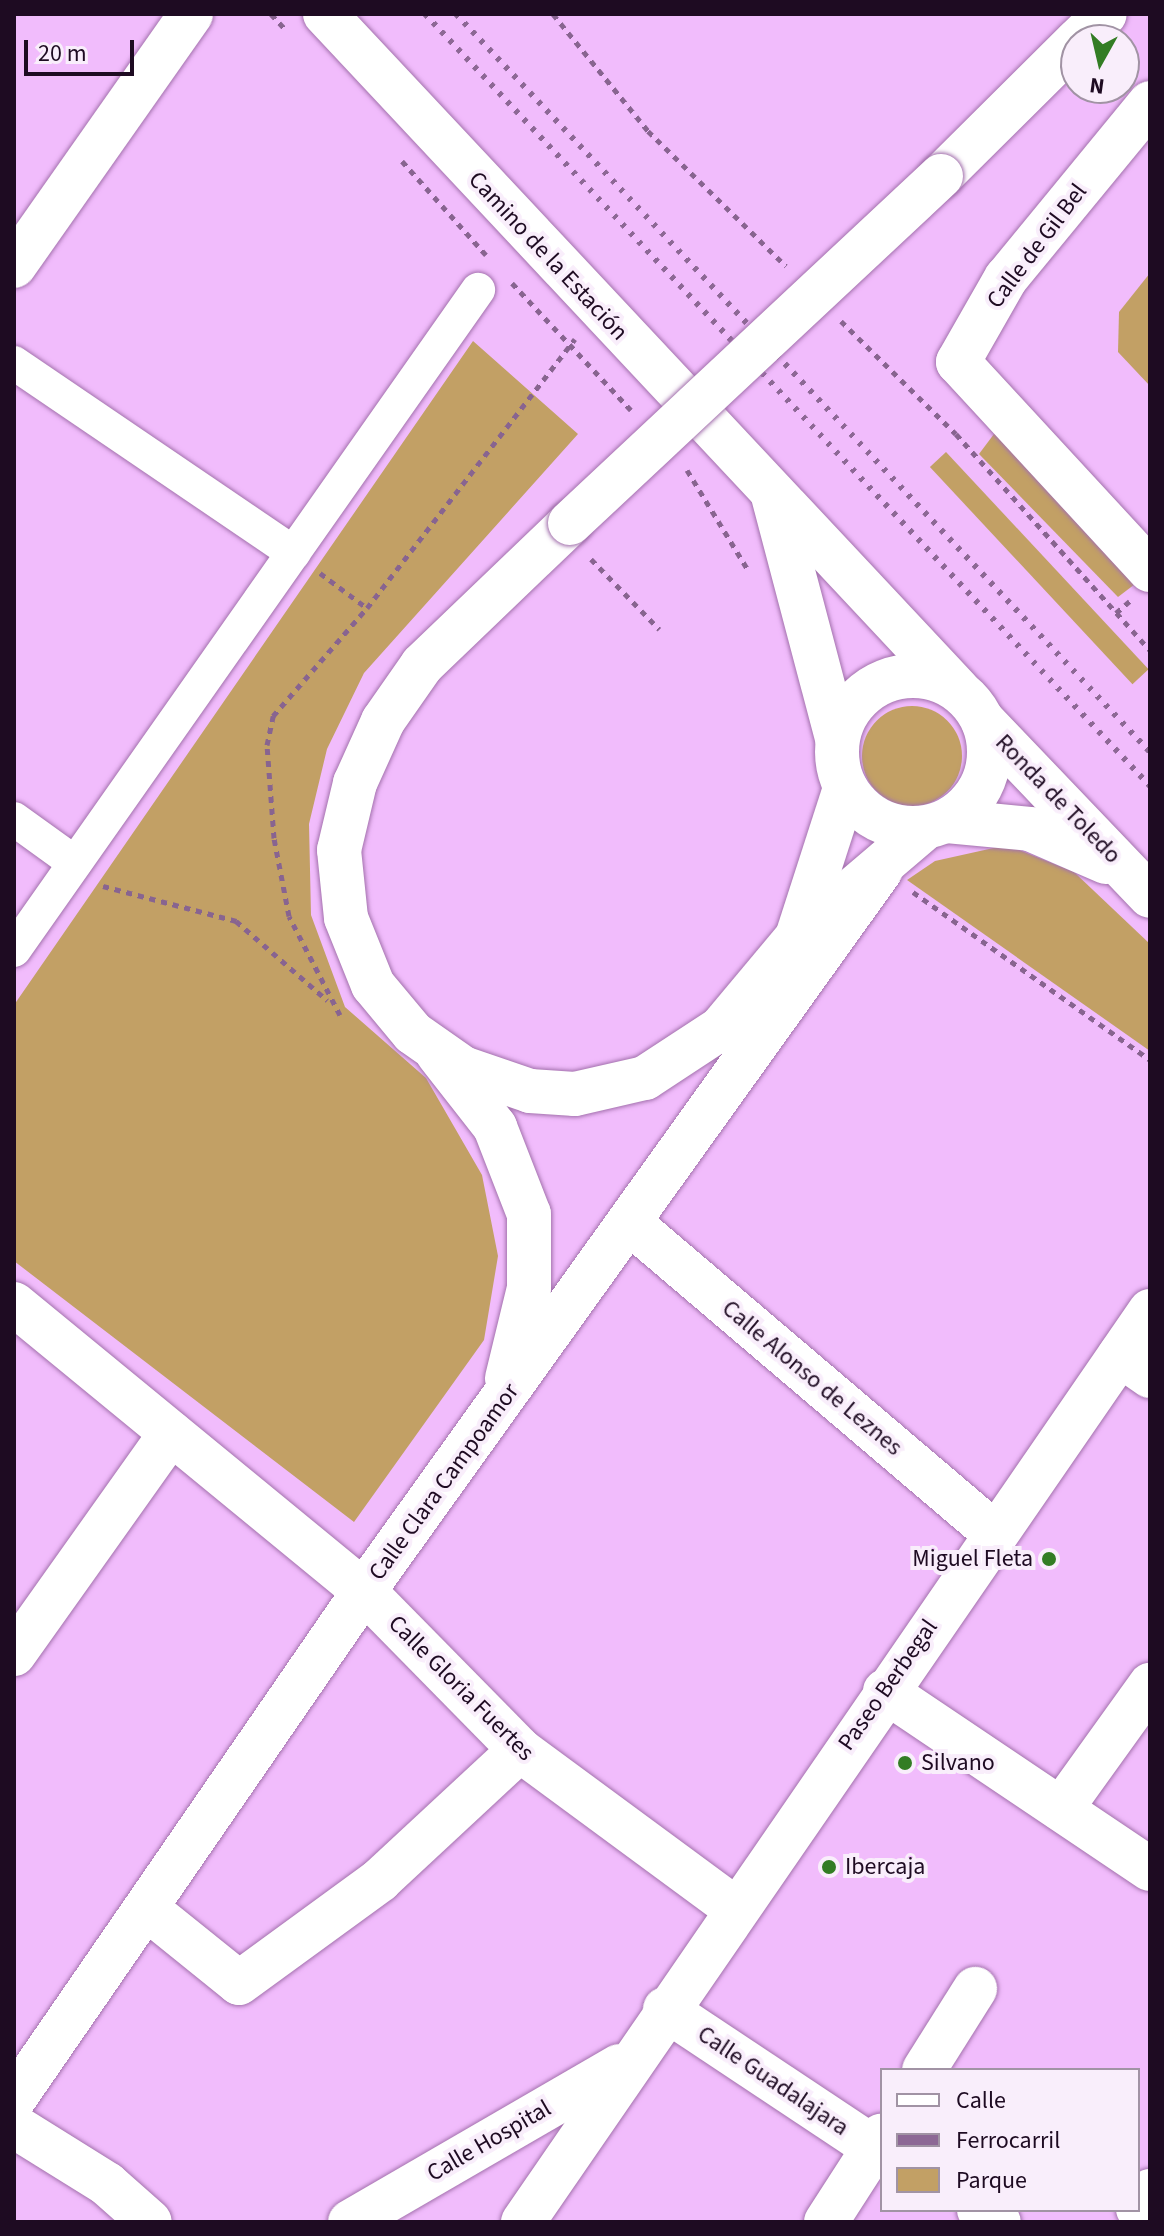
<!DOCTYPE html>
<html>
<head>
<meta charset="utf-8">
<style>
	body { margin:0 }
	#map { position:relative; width:1164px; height:2236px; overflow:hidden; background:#f1bcfc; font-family:"Source Sans 3",sans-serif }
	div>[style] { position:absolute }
	.green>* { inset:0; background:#c2a065; transform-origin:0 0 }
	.round { border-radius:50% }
	.path>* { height:5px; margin-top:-2.5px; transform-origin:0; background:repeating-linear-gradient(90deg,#886490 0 6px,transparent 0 12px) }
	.roads { filter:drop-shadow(0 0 2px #a371ad) drop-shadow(0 0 2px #a371ad) }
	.pedestrian>* { height:34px; margin:-17px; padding:0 17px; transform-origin:17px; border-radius:17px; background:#fff }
	.minor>* { height:44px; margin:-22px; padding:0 22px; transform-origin:22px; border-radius:22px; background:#fff }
	.tertiary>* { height:44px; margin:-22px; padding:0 22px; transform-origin:22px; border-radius:22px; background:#fff }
	.tertiary>.ring { margin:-22px; padding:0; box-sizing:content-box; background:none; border:44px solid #fff; border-radius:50% }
	.rail>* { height:6px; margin-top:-3px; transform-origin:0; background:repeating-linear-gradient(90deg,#8d6895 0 4px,transparent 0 12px) }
	.bridges { filter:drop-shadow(0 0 2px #a371ad) drop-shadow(0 0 2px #a371ad) }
	.tertiary-bridge>* { height:44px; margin:-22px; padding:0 22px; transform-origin:22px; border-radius:22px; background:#fff }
	.dots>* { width:22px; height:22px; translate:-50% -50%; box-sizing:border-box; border:4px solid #f9eefb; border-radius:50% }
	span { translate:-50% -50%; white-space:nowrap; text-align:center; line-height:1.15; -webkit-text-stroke:8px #f9eefb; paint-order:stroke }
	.street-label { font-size:24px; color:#1e0b22 }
	.poi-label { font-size:24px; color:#1e0b22 }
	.right { translate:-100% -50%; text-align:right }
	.left { translate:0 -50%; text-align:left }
	.frame { position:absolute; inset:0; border:16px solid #1e0b22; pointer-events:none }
	.legend { position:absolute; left:880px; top:2068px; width:260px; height:144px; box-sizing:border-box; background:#f9eefb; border:2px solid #a193a4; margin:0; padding:10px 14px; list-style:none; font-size:24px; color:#1e0b22 }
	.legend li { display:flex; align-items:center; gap:16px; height:40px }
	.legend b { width:40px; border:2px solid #a193a4 }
	.north { position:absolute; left:1060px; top:24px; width:80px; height:80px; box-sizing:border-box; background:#f9eefb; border:2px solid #a193a4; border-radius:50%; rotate:188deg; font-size:22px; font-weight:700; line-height:32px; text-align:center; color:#1e0b22 }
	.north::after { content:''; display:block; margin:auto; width:28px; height:36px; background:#337d24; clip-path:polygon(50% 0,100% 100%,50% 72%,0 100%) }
	.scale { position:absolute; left:24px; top:40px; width:110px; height:36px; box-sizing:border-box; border:4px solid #1e0b22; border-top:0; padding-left:10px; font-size:24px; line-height:28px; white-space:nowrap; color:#1e0b22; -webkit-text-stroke:6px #f9eefb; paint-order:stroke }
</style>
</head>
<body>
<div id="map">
	<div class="green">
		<i style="clip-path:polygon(1150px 273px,1150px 386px,1118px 352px,1119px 312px)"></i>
		<i style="clip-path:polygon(473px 341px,578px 434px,364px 673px,327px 749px,309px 824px,311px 915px,345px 1007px,426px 1078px,482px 1175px,498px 1256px,484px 1340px,354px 1522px,14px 1261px,14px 1005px)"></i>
		<i style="clip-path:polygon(997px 430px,1139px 581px,1118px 597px,979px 454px)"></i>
		<i style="left:946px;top:452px;width:297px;height:22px;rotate:47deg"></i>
		<i class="round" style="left:862px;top:706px;width:100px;height:100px"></i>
		<i style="clip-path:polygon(1007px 845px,1074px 872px,1150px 944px,1150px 1051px,907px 880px,935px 861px)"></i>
	</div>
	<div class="path">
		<i style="left:271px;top:14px;width:23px;rotate:47deg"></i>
		<i style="left:553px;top:14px;width:151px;rotate:50.9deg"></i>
		<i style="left:648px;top:131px;width:193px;rotate:44.4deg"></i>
		<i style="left:402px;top:161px;width:126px;rotate:48.2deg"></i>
		<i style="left:512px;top:283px;width:174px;rotate:46.9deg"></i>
		<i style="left:841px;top:321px;width:161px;rotate:44.5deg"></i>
		<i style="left:956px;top:434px;width:290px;rotate:48.1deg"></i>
		<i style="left:687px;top:470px;width:117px;rotate:58.6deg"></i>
		<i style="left:591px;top:559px;width:98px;rotate:45.8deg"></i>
		<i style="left:320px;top:573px;width:59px;rotate:36.7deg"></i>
		<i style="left:1116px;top:613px;width:18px;rotate:-41deg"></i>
		<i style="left:103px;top:886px;width:138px;rotate:14.7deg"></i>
		<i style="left:236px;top:921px;width:121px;rotate:41deg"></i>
		<i style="left:913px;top:892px;width:291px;rotate:35.3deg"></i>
		<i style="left:340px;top:1015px;width:111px;rotate:-117.3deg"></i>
		<i style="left:289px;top:916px;width:79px;rotate:-100.9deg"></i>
		<i style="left:274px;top:838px;width:93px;rotate:-94.3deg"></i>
		<i style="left:267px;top:745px;width:30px;rotate:-78deg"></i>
		<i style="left:273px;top:716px;width:143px;rotate:-49deg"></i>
		<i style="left:367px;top:608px;width:340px;rotate:-52.3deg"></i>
	</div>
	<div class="roads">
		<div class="pedestrian">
			<i style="left:14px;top:363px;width:338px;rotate:34.2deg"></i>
			<i style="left:14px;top:819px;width:75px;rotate:35.8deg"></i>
			<i style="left:14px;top:950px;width:807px;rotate:-54.89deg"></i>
		</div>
		<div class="minor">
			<i style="left:1150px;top:103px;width:227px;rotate:129.4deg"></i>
			<i style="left:1006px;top:278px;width:97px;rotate:119.7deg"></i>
			<i style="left:958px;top:362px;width:283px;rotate:47.3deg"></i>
			<i style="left:14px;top:266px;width:308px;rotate:-54.9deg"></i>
			<i style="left:983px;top:721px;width:242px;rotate:46.3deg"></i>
			<i style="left:947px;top:821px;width:83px;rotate:5.5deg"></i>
			<i style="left:1030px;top:829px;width:83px;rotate:23.5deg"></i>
			<i style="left:438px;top:1054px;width:93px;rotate:52deg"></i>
			<i style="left:495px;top:1127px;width:93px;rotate:68.7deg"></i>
			<i style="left:529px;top:1214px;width:74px;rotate:90deg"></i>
			<i style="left:529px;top:1288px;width:93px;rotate:103.7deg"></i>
			<i style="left:630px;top:1223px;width:477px;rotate:40.4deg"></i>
			<i style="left:14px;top:1304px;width:453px;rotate:39.4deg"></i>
			<i style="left:364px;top:1591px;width:223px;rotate:45.5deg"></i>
			<i style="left:520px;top:1750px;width:265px;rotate:36.4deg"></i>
			<i style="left:1120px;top:1355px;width:37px;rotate:35deg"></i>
			<i style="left:14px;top:1654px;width:271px;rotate:-54.6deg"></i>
			<i style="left:885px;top:1691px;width:319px;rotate:33.9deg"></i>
			<i style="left:1061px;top:1809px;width:153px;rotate:-54.3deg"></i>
			<i style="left:146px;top:1908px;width:119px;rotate:38.9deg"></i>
			<i style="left:239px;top:1983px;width:175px;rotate:-36.1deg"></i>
			<i style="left:380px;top:1880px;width:191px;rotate:-42.9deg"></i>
			<i style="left:665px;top:2009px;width:260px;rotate:33.6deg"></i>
			<i style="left:924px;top:2070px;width:96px;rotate:-57.8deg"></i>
			<i style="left:14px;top:2099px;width:617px;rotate:-55.43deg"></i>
			<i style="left:364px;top:1591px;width:887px;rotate:-54.36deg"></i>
			<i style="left:14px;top:2126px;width:110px;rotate:31.9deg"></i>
			<i style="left:107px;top:2184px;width:57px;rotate:41.5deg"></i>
			<i style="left:1138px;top:2209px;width:22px;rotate:-56deg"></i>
			<i style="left:979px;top:2210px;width:23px;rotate:31deg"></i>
			<i style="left:350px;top:2222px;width:311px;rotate:-30.1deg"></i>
			<i style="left:523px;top:2222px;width:1106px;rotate:-55.46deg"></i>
			<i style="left:826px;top:2222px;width:103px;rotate:-57.2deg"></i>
		</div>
		<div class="tertiary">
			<i style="left:325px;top:14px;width:926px;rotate:46.88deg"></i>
			<i style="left:1078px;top:40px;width:37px;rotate:-44deg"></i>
			<i style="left:941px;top:176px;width:190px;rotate:-44.8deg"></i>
			<i style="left:773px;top:496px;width:250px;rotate:75.2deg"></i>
			<i style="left:570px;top:523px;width:205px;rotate:136.2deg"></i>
			<i style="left:422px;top:665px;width:68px;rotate:124.9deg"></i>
			<i style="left:383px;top:721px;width:68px;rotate:114.3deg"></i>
			<i style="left:355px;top:783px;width:69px;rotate:103.4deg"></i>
			<i style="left:339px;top:850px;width:68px;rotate:84.1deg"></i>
			<i style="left:346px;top:918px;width:72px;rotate:68.1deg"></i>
			<i style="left:373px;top:985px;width:62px;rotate:50.2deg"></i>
			<i style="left:413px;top:1033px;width:61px;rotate:35deg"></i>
			<i style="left:463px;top:1068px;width:71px;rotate:18.9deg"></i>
			<i style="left:530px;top:1091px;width:45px;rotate:3.8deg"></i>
			<i style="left:575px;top:1094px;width:72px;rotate:-12.9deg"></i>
			<i style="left:645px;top:1078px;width:91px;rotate:-33.3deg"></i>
			<i style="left:721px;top:1028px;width:119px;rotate:-50.1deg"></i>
			<i style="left:797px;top:937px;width:168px;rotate:-40.4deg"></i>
			<i class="ring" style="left:837px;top:676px;width:108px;height:108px"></i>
			<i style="left:797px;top:937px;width:157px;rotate:-72.1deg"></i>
		</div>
	</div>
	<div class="rail">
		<i style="left:425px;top:14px;width:1059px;rotate:46.8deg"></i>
		<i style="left:456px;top:14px;width:1013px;rotate:46.76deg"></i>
	</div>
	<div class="bridges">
		<div class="tertiary-bridge">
			<i style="left:570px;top:523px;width:508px;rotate:-43.09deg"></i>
		</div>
	</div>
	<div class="dots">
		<i style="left:1049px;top:1559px;background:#337d24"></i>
		<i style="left:905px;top:1763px;background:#337d24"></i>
		<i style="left:829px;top:1867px;background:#337d24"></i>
	</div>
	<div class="street-label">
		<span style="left:1037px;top:246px;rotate:-53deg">Calle de Gil Bel</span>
		<span style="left:548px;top:256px;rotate:47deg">Camino de la Estación</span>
		<span style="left:1058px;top:799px;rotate:46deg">Ronda de Toledo</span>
		<span style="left:812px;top:1378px;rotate:40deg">Calle Alonso de Leznes</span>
		<span style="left:444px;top:1482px;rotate:-54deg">Calle Clara Campoamor</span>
		<span style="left:888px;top:1685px;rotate:-55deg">Paseo Berbegal</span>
		<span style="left:461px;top:1688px;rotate:45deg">Calle Gloria Fuertes</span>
		<span style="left:773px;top:2081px;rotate:34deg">Calle Guadalajara</span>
		<span style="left:489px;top:2141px;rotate:-30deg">Calle Hospital</span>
	</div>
	<div class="poi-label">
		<span class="right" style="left:1033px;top:1559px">Miguel Fleta</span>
		<span class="left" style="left:921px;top:1763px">Silvano</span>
		<span class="left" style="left:845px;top:1867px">Ibercaja</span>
	</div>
	<div class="frame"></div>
	<ul class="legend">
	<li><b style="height:10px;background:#fff"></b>Calle</li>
	<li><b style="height:10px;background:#8d6895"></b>Ferrocarril</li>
	<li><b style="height:22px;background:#c2a065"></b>Parque</li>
	</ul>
	<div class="north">N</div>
	<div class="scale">20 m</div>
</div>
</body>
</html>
